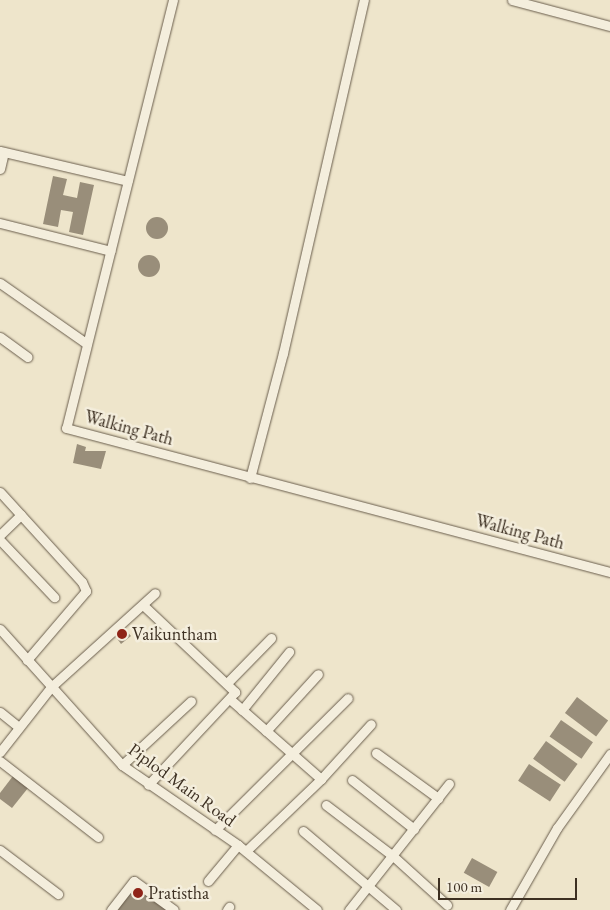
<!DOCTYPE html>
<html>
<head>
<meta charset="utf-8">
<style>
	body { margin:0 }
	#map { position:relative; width:610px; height:910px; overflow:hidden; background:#eee5cb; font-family:"EB Garamond",serif }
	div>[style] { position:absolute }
	.building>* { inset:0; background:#998e7a; transform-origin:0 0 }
	.round { border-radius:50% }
	.roads { filter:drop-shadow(0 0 1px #695d4c) drop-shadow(0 0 1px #695d4c) }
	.minor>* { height:9px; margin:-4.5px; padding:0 4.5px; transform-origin:4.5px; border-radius:4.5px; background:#f4eedd }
	.dots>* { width:14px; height:14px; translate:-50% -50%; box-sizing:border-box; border:2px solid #f4eedd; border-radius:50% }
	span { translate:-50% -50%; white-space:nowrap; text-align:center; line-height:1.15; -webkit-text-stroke:5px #f4eedd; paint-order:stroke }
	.street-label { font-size:18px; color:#3d3022 }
	.poi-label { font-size:18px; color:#3d3022 }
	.left { translate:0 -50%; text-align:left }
	.scale { position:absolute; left:438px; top:878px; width:139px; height:22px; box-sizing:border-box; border:2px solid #3d3022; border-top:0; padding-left:6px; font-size:15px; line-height:18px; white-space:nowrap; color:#3d3022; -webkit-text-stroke:4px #f4eedd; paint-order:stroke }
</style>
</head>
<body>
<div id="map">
	<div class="building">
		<i style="clip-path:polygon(53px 176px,67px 179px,63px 195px,77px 198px,80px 182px,94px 185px,83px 235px,69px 232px,73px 212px,61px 210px,58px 227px,43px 224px)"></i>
		<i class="round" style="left:146px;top:217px;width:22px;height:22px"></i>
		<i class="round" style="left:138px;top:255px;width:22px;height:22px"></i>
		<i style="clip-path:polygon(77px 444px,86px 447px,85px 451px,106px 451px,101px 469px,73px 463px)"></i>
		<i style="clip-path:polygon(121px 625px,131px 636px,121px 644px,113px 633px)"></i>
		<i style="left:577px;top:697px;width:39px;height:20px;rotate:37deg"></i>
		<i style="left:561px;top:720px;width:39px;height:20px;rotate:35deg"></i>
		<i style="left:546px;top:741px;width:39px;height:22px;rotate:36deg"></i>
		<i style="left:529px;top:764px;width:38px;height:20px;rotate:33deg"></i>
		<i style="clip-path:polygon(13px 776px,28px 788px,12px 808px,0 799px,0 793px)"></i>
		<i style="left:472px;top:858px;width:29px;height:17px;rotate:29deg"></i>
		<i style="clip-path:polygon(134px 876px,178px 910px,107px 910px)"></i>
	</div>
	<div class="roads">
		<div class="minor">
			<i style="left:173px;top:0;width:441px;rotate:104deg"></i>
			<i style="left:66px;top:428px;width:563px;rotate:14.83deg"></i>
			<i style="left:512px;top:0;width:101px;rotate:14.9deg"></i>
			<i style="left:0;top:151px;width:131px;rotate:13.2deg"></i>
			<i style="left:0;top:169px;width:17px;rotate:-77deg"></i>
			<i style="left:0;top:223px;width:114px;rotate:14.2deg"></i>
			<i style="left:0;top:283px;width:106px;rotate:35deg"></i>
			<i style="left:0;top:337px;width:34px;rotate:36deg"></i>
			<i style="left:250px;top:478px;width:129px;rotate:-75.2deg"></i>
			<i style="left:283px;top:353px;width:362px;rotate:-77.1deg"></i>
			<i style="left:0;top:492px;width:122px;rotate:47.7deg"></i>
			<i style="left:82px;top:582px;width:10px;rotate:66deg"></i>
			<i style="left:86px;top:591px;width:91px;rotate:130.5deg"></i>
			<i style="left:0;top:535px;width:29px;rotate:-44deg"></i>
			<i style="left:0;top:540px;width:79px;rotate:46.5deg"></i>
			<i style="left:143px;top:605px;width:127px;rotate:43.4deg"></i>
			<i style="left:235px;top:692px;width:127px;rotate:133.1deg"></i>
			<i style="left:0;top:629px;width:183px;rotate:48.1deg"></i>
			<i style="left:122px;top:765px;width:141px;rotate:34.6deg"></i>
			<i style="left:238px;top:845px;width:102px;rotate:39.4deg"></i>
			<i style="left:227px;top:683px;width:63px;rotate:-45.6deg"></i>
			<i style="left:231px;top:700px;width:120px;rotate:41.3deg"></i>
			<i style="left:242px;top:710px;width:75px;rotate:-51deg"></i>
			<i style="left:0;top:712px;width:22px;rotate:39deg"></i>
			<i style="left:266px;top:731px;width:77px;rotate:-47.6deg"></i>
			<i style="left:0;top:752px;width:83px;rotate:-51.9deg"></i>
			<i style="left:51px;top:687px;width:140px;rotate:-42.1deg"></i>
			<i style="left:376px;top:753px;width:77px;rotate:36deg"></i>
			<i style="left:0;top:761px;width:124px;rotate:37.8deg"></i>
			<i style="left:122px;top:765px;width:94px;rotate:-42.8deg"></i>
			<i style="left:352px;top:780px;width:79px;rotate:38.3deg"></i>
			<i style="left:326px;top:805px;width:84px;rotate:37.3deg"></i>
			<i style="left:393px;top:856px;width:73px;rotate:42.2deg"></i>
			<i style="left:215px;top:830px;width:187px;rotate:-44.8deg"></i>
			<i style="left:303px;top:831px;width:122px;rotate:40.3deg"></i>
			<i style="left:0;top:850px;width:73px;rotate:37.2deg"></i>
			<i style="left:246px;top:851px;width:104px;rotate:-43.8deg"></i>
			<i style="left:321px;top:779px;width:74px;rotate:-47.7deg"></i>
			<i style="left:208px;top:881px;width:47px;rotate:-50.2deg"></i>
			<i style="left:111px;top:910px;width:37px;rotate:-52deg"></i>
			<i style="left:134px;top:881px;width:49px;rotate:35.9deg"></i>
			<i style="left:227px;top:910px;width:4px;rotate:-56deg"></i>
			<i style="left:349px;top:910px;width:161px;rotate:-51.6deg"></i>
			<i style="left:510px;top:910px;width:95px;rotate:-60.2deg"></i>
			<i style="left:557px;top:828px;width:91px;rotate:-54.4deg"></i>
		</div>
	</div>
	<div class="dots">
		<i style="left:122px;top:634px;background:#8f2418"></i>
		<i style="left:138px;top:893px;background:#8f2418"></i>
	</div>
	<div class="street-label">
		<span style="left:129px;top:428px;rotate:15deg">Walking Path</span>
		<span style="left:520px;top:532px;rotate:15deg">Walking Path</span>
		<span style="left:182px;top:785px;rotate:36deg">Piplod Main Road</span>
	</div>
	<div class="poi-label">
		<span class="left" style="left:132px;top:634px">Vaikuntham</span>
		<span class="left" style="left:148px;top:893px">Pratistha</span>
	</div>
	<div class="scale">100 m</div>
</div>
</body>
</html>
